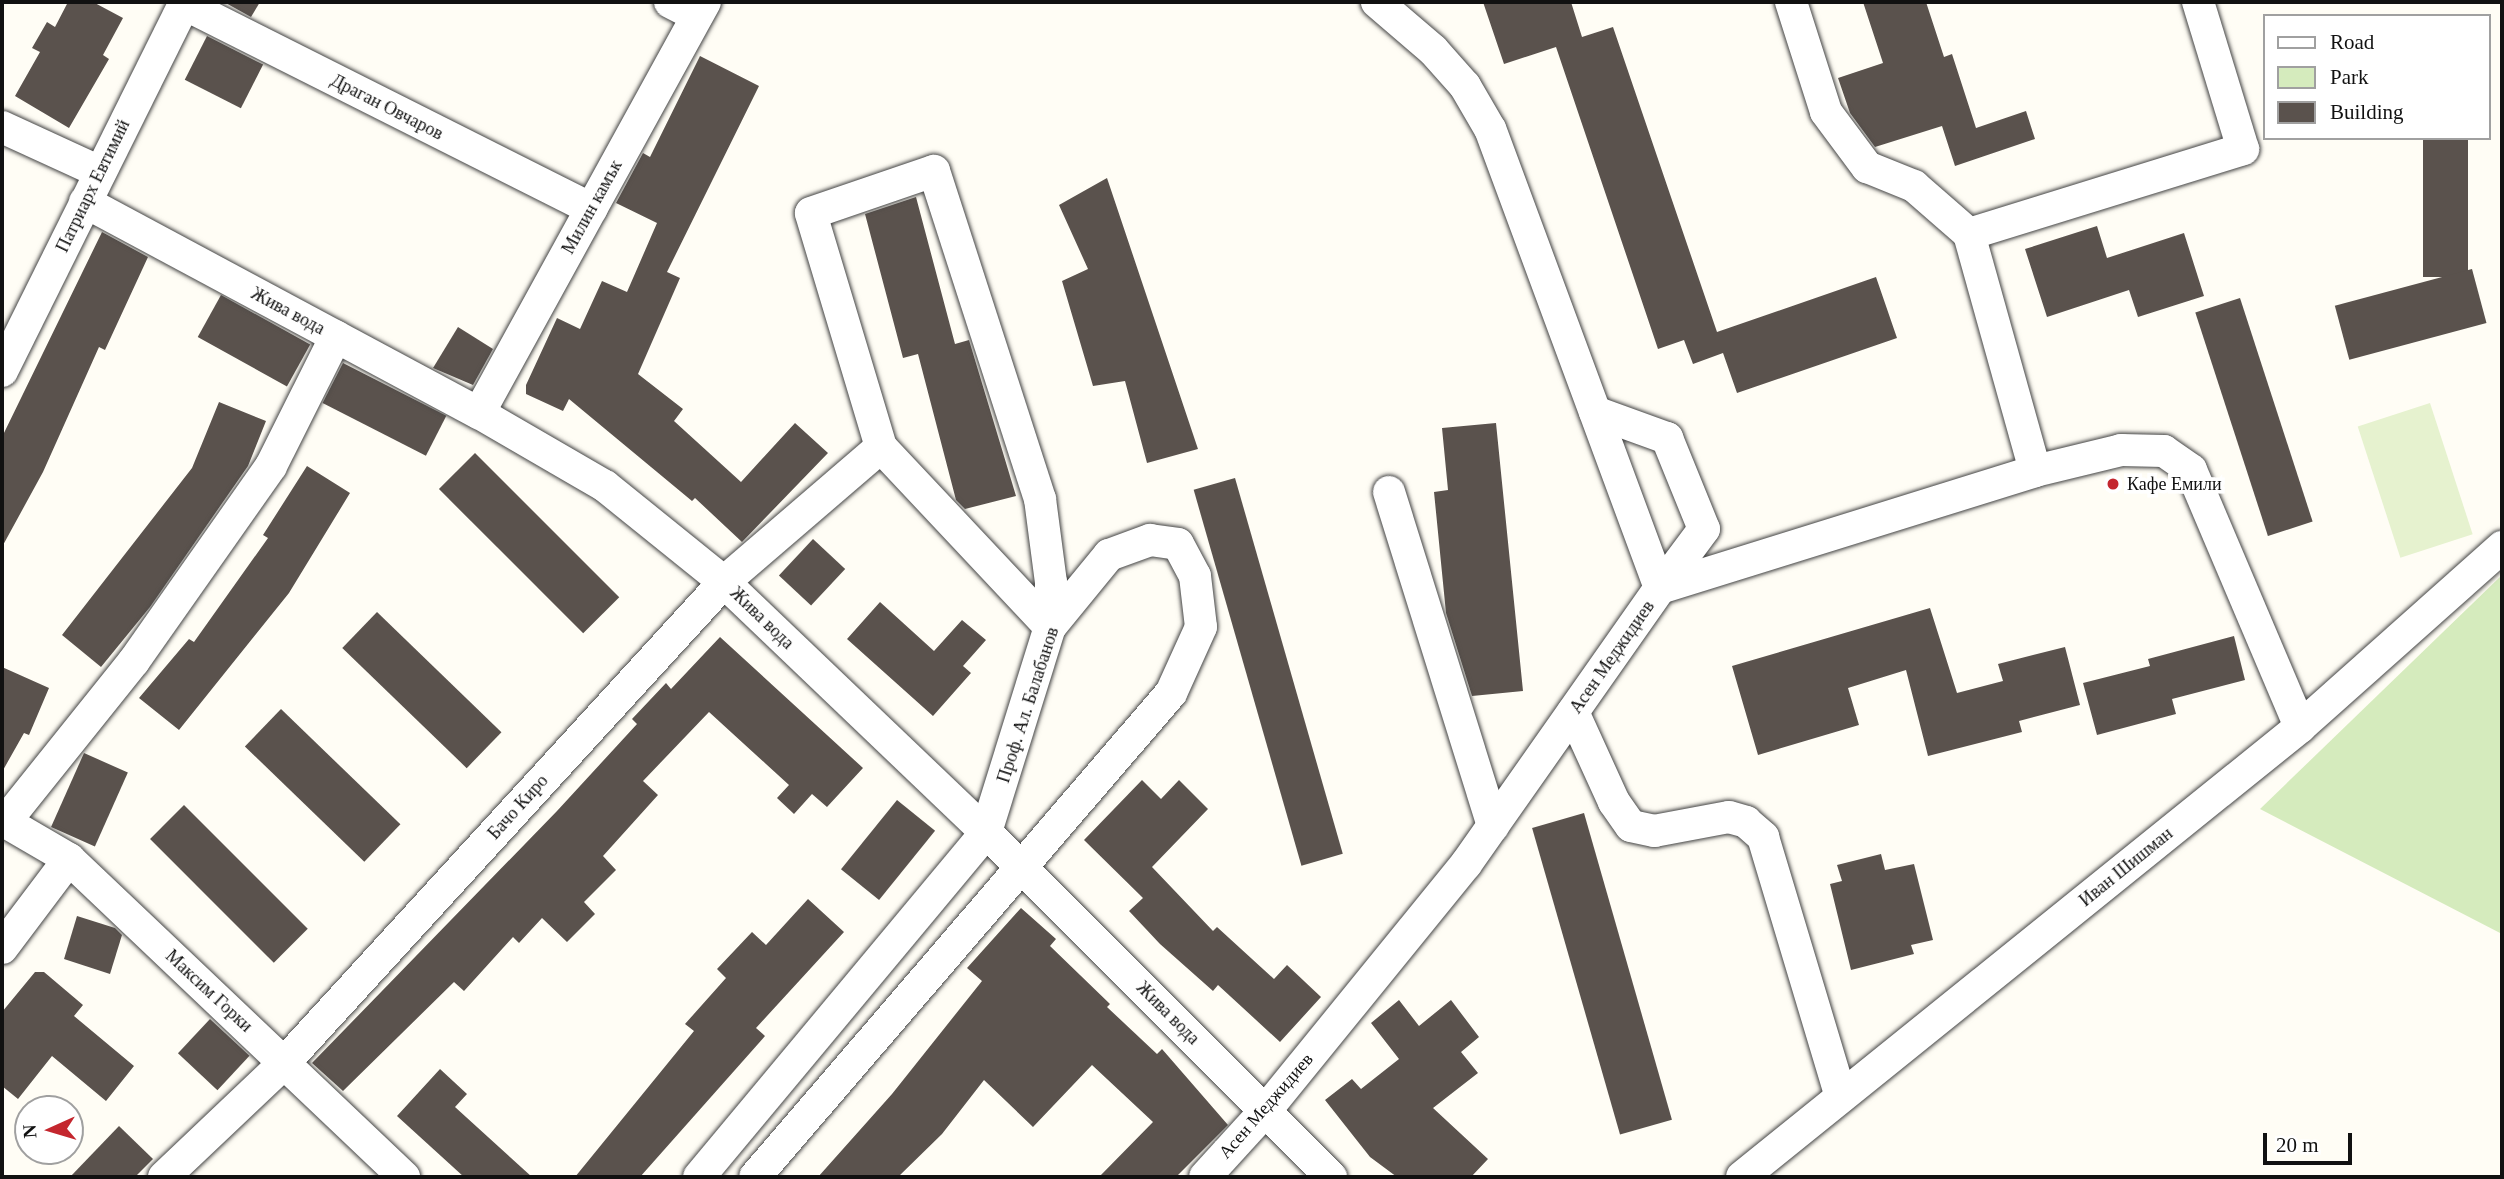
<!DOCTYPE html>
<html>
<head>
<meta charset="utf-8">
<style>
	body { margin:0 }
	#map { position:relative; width:2504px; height:1179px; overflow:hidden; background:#fffdf5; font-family:"Times New Roman",serif }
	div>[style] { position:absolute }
	.green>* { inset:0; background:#d5ebbd }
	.pitch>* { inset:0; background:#e6f2cf; transform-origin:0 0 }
	.building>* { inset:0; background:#5a524d; transform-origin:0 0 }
	.roads { filter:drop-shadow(0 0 2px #444) drop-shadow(0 0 2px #444) }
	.minor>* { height:32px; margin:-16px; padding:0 16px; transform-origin:16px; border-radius:16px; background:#fff }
	.dots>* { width:19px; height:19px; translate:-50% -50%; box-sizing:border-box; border:4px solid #fff; border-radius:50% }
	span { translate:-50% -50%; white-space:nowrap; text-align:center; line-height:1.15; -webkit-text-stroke:7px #fff; paint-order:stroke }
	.street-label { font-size:18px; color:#111 }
	.poi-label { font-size:18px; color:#111 }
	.left { translate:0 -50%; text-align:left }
	.frame { position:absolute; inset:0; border:4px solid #111; pointer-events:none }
	.legend { position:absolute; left:2263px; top:14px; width:228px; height:126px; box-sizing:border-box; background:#fff; border:2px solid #a0a0a0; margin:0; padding:9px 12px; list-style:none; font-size:21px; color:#111 }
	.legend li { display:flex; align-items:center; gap:14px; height:35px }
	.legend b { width:35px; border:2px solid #a0a0a0 }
	.north { position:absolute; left:14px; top:1095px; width:70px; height:70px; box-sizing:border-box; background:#fff; border:2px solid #a0a0a0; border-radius:50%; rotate:266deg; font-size:19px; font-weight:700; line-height:28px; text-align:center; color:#111 }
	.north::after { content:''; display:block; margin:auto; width:24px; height:32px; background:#c4262e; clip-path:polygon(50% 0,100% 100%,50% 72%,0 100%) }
	.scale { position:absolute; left:2263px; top:1133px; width:89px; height:32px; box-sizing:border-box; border:4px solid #111; border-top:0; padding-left:9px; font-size:21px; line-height:24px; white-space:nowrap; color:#111; -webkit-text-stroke:5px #fff; paint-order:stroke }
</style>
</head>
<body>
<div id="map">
	<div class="green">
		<i style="clip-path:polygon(2502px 575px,2502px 934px,2260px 809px)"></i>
	</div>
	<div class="pitch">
		<i style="left:2430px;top:403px;width:138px;height:76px;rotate:72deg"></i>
	</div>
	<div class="building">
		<i style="clip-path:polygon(68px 2px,93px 2px,123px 18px,103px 55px,109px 59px,69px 128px,15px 96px,40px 52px,32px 48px,47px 22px,55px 27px)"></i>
		<i style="clip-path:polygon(224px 2px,260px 2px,251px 17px)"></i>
		<i style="clip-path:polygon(1483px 2px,1571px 2px,1582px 37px,1613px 27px,1717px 332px,1876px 277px,1897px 338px,1737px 393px,1723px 353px,1693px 364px,1684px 340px,1658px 349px,1556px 47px,1504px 64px)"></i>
		<i style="clip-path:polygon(1863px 2px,1926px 2px,1944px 57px,1952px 54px,1976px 128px,2026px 111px,2035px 139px,1955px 166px,1942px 126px,1875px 147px,1850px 113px,1838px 78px,1883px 63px)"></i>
		<i style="left:207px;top:36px;width:63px;height:49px;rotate:27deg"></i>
		<i style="clip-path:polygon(700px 56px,759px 86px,667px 272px,680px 278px,638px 374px,683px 409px,674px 421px,741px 482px,795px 423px,828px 453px,742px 542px,695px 498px,692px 501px,569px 399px,563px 411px,526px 394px,526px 385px,557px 318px,580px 329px,602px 281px,627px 292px,657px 223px,616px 203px,643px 153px,650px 157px)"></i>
		<i style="left:2423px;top:138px;width:45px;height:139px"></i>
		<i style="clip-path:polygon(1107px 178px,1198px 449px,1147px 463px,1125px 381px,1093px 386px,1062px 281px,1088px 269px,1059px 205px)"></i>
		<i style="clip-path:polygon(916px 197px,955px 344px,969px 340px,1016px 496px,965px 509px,956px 500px,918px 354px,903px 358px,865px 214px)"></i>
		<i style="clip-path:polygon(2097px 226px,2107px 258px,2184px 233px,2204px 296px,2138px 317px,2129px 290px,2047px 317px,2025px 249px)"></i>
		<i style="clip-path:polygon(102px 232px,148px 257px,105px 350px,99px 347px,43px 472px,2px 547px,2px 437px)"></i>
		<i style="left:2472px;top:269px;width:56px;height:142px;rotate:75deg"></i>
		<i style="left:221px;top:295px;width:102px;height:48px;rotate:29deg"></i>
		<i style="left:2240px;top:298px;width:235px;height:47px;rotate:72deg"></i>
		<i style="clip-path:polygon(458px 327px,493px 349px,473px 385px,433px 368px)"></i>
		<i style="left:343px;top:363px;width:116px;height:45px;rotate:27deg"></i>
		<i style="clip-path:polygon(219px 402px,266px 421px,248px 466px,150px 607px,101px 667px,62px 635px,192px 468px)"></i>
		<i style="clip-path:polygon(1496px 423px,1523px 691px,1472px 696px,1446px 613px,1434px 492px,1448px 490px,1442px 428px)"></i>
		<i style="left:475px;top:453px;width:204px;height:51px;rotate:45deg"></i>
		<i style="clip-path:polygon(307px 466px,350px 493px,289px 593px,179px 730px,139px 698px,189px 639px,194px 642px,268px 538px,263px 535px)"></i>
		<i style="left:1235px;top:478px;width:391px;height:43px;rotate:74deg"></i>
		<i style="left:813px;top:539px;width:44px;height:50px;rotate:43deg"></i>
		<i style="clip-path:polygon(880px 602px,934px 651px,962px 620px,986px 640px,963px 666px,971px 673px,933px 716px,847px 639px)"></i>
		<i style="clip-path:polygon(1930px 608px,1957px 693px,2003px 681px,1998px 664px,2065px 647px,2080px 705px,2019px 721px,2022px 732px,1928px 756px,1906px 670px,1848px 688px,1859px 725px,1758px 755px,1732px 666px)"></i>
		<i style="left:377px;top:612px;width:173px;height:50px;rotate:44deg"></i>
		<i style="clip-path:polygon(2234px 636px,2245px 680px,2172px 699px,2176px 714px,2097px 735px,2083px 683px,2150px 666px,2148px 659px)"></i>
		<i style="clip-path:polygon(720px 637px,863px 768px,827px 807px,812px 794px,794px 814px,777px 798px,789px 785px,709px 712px,643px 781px,658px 795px,603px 856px,616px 870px,584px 902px,595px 914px,567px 942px,542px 918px,519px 943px,513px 937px,464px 991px,454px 982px,343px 1091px,312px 1063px,557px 811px,637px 724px,632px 719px,666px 683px,671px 689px)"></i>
		<i style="clip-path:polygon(2px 667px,49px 688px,29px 735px,24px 733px,2px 772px)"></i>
		<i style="left:281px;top:709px;width:166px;height:52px;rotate:44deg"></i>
		<i style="left:84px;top:753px;width:48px;height:81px;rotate:24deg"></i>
		<i style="clip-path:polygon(1142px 780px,1161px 799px,1179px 780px,1208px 809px,1152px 867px,1213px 931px,1217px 927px,1274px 979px,1287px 965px,1321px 997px,1280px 1042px,1218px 985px,1213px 991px,1160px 944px,1129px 911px,1143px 898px,1084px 840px)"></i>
		<i style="left:897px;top:800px;width:49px;height:89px;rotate:39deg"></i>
		<i style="left:184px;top:805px;width:175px;height:48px;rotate:45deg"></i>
		<i style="left:1584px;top:813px;width:319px;height:54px;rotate:74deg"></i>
		<i style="clip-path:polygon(1881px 854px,1885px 870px,1914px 864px,1933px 940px,1911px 945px,1914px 954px,1851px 970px,1830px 884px,1842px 881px,1837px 865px)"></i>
		<i style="clip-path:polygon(808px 899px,844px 932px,756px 1028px,765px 1036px,640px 1177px,575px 1177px,694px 1031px,685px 1024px,726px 978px,717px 969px,752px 932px,766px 945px)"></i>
		<i style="clip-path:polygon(1021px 908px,1056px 939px,1050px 946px,1110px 1004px,1107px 1007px,1157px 1054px,1162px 1049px,1228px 1125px,1176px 1177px,1099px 1177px,1153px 1122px,1092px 1065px,1033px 1127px,984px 1080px,942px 1134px,898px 1177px,818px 1177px,892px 1094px,982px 981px,967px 968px)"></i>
		<i style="clip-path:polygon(77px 916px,115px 928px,122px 935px,110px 974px,64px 959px)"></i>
		<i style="clip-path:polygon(35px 972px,44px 972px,83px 1005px,74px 1016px,134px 1066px,106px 1101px,52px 1056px,18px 1099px,2px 1086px,2px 1012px)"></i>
		<i style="clip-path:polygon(1399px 1000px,1419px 1026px,1451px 1000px,1479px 1037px,1461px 1052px,1478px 1073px,1433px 1108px,1488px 1159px,1471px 1177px,1397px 1177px,1370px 1157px,1325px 1100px,1352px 1079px,1361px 1089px,1399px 1059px,1371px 1023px)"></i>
		<i style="left:210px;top:1019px;width:54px;height:47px;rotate:43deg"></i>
		<i style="clip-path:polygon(440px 1069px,467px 1094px,455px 1107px,532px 1177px,464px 1177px,397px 1116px)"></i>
		<i style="clip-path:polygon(119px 1126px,153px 1159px,135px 1177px,70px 1177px)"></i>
	</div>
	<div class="roads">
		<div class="minor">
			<i style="left:670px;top:2px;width:30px;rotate:27deg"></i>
			<i style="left:1791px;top:2px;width:115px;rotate:72.3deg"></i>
			<i style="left:1826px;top:112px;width:69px;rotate:53.3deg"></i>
			<i style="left:1867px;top:167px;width:51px;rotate:22deg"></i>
			<i style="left:1914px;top:186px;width:73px;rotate:41.1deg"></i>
			<i style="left:1969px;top:234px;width:246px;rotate:74.4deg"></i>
			<i style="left:184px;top:4px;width:456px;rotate:26.7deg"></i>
			<i style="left:2px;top:127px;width:108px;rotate:24.7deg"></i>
			<i style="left:934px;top:171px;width:345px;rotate:72.1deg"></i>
			<i style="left:1040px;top:499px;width:84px;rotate:82.5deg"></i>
			<i style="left:1051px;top:582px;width:45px;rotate:91.3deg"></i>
			<i style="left:1050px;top:627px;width:247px;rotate:-133.2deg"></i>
			<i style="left:881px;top:447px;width:244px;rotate:-106.7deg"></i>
			<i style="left:811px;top:213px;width:130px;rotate:-18.9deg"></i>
			<i style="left:85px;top:202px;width:447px;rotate:28.2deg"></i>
			<i style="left:479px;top:413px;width:146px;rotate:30.1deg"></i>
			<i style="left:605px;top:486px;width:153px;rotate:38.9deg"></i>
			<i style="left:724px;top:582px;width:362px;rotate:43.7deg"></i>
			<i style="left:986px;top:832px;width:488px;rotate:45deg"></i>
			<i style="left:1969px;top:234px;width:287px;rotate:-17.2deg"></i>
			<i style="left:2243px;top:149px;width:154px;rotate:-107deg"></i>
			<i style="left:2px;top:371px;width:412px;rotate:-63.6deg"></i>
			<i style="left:1595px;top:412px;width:77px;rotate:19.9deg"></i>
			<i style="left:1667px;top:438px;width:98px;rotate:67.9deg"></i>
			<i style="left:1704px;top:529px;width:74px;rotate:126.7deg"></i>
			<i style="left:479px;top:413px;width:469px;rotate:-61.2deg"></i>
			<i style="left:1389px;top:492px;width:350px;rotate:72.7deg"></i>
			<i style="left:1660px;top:588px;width:393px;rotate:-17.3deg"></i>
			<i style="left:2035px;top:471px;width:89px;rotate:-13.7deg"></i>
			<i style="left:2121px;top:450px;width:43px;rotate:1.3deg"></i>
			<i style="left:2164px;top:451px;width:33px;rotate:35deg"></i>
			<i style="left:2191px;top:470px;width:279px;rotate:67deg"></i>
			<i style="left:1573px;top:712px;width:99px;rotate:65.5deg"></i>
			<i style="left:1614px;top:802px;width:29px;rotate:55deg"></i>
			<i style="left:1631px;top:826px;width:24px;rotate:12deg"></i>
			<i style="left:1654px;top:831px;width:76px;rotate:-10.6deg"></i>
			<i style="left:1729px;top:817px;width:18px;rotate:16deg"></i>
			<i style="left:1746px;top:822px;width:23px;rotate:41deg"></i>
			<i style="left:1763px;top:837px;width:271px;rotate:73.3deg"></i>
			<i style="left:2px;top:820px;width:78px;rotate:30.2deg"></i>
			<i style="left:69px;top:859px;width:462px;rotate:43.5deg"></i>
			<i style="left:5px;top:822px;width:206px;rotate:-51.3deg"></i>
			<i style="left:134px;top:661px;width:238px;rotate:-54.9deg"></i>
			<i style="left:271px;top:466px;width:145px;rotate:-63.4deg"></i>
			<i style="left:2px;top:948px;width:111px;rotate:-53deg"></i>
			<i style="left:164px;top:1177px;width:167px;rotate:-43.5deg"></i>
			<i style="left:285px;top:1062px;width:650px;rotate:-47.55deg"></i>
			<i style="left:724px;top:582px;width:207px;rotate:-40.7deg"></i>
			<i style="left:699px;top:1177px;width:449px;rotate:-50.2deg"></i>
			<i style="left:986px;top:832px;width:215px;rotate:-72.7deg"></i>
			<i style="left:1050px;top:627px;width:93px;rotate:-50.7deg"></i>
			<i style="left:1109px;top:555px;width:44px;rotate:-20.1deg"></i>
			<i style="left:1150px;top:540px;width:28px;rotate:8deg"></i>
			<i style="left:1178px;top:544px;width:36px;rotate:62deg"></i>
			<i style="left:1195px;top:576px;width:51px;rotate:83.3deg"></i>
			<i style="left:1201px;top:627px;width:72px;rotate:114.4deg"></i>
			<i style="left:1171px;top:693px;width:638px;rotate:130.68deg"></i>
			<i style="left:1205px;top:1177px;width:91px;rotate:-47.7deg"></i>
			<i style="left:1266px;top:1110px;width:317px;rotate:-50.9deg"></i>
			<i style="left:1466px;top:864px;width:337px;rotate:-54.9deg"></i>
			<i style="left:1660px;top:588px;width:489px;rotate:-110.3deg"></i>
			<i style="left:1490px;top:129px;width:50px;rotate:-120.2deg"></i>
			<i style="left:1465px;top:86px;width:48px;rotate:-131.6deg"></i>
			<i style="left:1433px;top:50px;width:74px;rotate:-139.4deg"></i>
			<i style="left:1742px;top:1177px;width:717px;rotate:-38.88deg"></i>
			<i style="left:2300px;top:727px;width:271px;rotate:-41.7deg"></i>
		</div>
	</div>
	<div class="dots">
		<i style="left:2113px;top:484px;background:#c4262e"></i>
	</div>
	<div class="street-label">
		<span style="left:387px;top:107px;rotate:27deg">Драган Овчаров</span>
		<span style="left:93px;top:186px;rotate:-64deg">Патриарх Евтимий</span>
		<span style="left:592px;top:207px;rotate:-61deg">Милин камък</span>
		<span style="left:288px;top:311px;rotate:28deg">Жива вода</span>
		<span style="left:762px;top:618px;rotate:44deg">Жива вода</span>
		<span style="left:1612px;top:657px;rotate:-55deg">Асен Меджидиев</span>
		<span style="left:1028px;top:705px;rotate:-72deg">Проф. Ал. Балабанов</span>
		<span style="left:518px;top:807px;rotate:-48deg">Бачо Киро</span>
		<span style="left:2126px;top:867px;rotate:-39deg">Иван Шишман</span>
		<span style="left:209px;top:991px;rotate:43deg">Максим Горки</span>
		<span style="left:1168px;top:1013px;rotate:45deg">Жива вода</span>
		<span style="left:1266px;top:1106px;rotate:-49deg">Асен Меджидиев</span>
	</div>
	<div class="poi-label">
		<span class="left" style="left:2127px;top:484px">Кафе Емили</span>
	</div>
	<div class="frame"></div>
	<ul class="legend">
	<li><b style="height:9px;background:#fff"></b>Road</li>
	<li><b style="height:19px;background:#d5ebbd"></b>Park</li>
	<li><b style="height:19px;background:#5a524d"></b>Building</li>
	</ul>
	<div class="north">N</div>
	<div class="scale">20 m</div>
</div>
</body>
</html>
